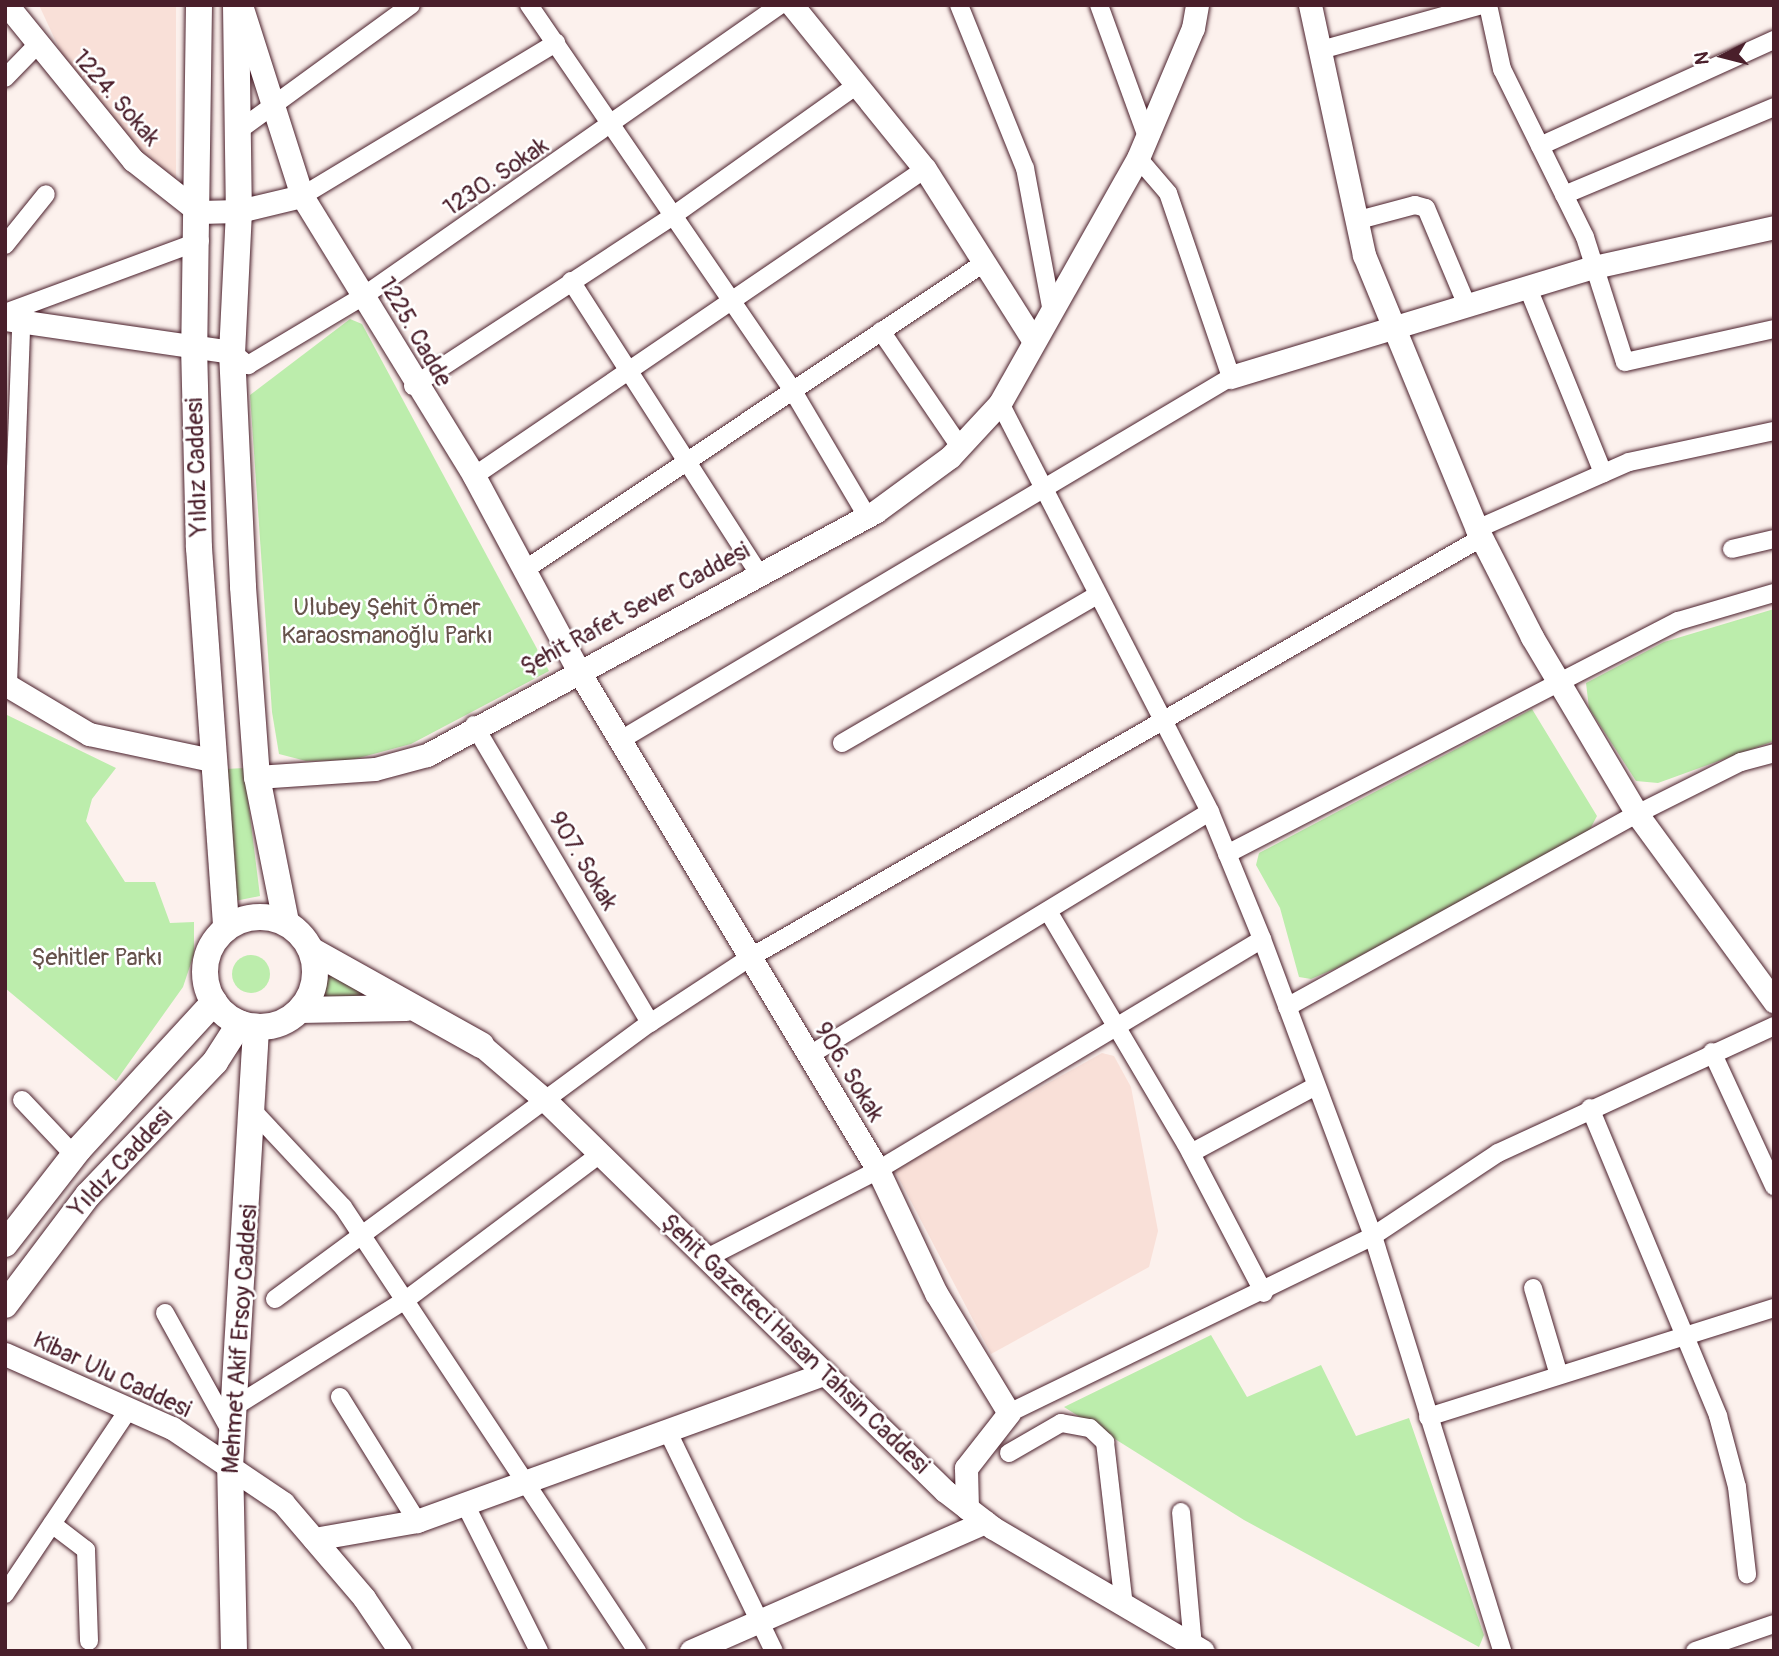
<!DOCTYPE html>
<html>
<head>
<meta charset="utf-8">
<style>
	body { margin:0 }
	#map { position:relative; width:1779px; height:1656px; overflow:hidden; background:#fcf1ed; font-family:Pangolin,sans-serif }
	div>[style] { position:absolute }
	.built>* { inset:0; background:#f9e0d8 }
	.green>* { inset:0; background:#bcedac }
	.round { border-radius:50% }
	.roads { filter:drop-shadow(0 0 2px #4a1f2b) drop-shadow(0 0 2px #4a1f2b) }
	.minor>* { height:18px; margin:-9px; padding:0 9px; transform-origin:9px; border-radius:9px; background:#fff }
	.tertiary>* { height:23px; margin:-11.5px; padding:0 11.5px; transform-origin:11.5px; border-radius:11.5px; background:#fff }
	.secondary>* { height:26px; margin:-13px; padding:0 13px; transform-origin:13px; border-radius:13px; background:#fff }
	.secondary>.ring { margin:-13px; padding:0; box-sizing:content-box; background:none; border:26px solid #fff; border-radius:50% }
	span { translate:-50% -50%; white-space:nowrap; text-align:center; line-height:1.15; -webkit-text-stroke:5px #fff; paint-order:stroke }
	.street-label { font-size:24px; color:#4a1f2b }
	.park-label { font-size:24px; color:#66524b }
	.frame { position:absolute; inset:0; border:7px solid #4a1f2b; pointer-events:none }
	.north { position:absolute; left:1688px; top:21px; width:70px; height:70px; -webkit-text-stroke:5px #fff; paint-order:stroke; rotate:264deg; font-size:19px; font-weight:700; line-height:28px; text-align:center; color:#4a1f2b }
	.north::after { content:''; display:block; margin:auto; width:24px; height:32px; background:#4a1f2b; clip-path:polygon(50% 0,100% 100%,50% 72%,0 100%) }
</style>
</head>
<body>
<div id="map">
	<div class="built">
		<i style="clip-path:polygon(39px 5px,176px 5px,176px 180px,127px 143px,70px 72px)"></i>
		<i style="clip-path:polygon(1102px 1053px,1114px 1056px,1131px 1087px,1158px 1231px,1149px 1267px,991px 1354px,894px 1169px)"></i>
	</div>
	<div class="green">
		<i style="clip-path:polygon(350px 319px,362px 324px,549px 671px,411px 744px,351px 760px,306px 761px,279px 754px,272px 712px,250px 395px)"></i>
		<i style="clip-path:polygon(1774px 609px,1774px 741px,1658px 783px,1636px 781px,1589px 708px,1586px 683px,1664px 642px)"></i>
		<i style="clip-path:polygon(1532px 709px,1597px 816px,1587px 835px,1339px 967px,1311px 979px,1299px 977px,1280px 908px,1256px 865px,1259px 853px)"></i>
		<i style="clip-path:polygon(5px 714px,116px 768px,92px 799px,86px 821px,125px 882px,155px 882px,170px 923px,194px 922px,194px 954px,183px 987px,116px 1081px,5px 988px)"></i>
		<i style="clip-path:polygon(244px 768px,260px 896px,230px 902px,226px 769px)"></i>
		<i class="round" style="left:232px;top:955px;width:38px;height:38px"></i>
		<i style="clip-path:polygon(327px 974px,386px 1002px,324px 997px)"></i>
		<i style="clip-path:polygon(1211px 1335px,1247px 1397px,1321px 1365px,1356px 1436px,1409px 1418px,1484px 1635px,1479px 1647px,1244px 1520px,1064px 1407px)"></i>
	</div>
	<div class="roads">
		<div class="minor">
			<i style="left:529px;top:5px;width:462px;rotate:55.6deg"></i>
			<i style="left:790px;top:386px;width:151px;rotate:59.4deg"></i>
			<i style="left:959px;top:5px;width:176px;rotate:68deg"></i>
			<i style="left:1025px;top:168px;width:141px;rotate:79.4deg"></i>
			<i style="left:1099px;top:5px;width:140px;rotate:70deg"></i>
			<i style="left:1488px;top:5px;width:66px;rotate:77.7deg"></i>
			<i style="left:1502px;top:69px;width:187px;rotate:63.7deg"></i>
			<i style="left:1585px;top:237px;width:131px;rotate:72.3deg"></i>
			<i style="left:1625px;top:362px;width:153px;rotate:-12.5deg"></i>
			<i style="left:1321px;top:50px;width:167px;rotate:-15.6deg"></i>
			<i style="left:5px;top:78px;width:46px;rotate:-45.9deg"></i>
			<i style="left:238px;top:131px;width:214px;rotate:-36.1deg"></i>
			<i style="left:1540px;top:146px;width:257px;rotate:-24.4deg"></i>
			<i style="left:1564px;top:195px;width:228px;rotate:-22.7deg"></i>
			<i style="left:302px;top:196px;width:297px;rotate:-31.1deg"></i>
			<i style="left:1355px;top:221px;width:62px;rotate:-14.9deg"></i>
			<i style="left:1415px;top:205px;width:11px;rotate:15deg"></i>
			<i style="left:1426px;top:208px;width:108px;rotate:67.2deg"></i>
			<i style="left:5px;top:245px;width:65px;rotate:-51.2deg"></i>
			<i style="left:571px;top:281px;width:348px;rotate:57.3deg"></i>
			<i style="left:1528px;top:288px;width:200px;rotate:67.9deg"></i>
			<i style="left:5px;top:313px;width:208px;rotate:-20.3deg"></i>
			<i style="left:881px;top:331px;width:140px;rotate:55.7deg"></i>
			<i style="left:232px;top:352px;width:21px;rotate:39deg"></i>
			<i style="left:248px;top:365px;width:136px;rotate:-30.9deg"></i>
			<i style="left:365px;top:295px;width:506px;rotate:-34.95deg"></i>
			<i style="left:413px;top:386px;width:312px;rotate:-33.2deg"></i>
			<i style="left:674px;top:215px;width:226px;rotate:-35.4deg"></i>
			<i style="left:1000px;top:403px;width:460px;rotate:62.8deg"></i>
			<i style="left:1210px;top:812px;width:137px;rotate:67.7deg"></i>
			<i style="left:1262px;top:939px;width:317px;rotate:69.5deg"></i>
			<i style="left:1373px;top:1236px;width:435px;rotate:72.7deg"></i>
			<i style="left:474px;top:476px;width:546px;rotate:-34.24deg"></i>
			<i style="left:1477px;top:529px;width:166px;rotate:-23.8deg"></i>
			<i style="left:1629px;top:462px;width:148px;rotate:-12.1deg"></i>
			<i style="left:1732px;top:549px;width:43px;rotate:-13.4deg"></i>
			<i style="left:526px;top:569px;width:547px;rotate:-33.75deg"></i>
			<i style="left:8px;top:685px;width:361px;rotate:-87.9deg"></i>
			<i style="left:474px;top:725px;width:346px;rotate:59.4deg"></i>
			<i style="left:624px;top:738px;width:706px;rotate:-30.74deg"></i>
			<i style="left:1231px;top:377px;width:194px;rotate:-108.9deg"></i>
			<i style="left:1168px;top:193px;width:46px;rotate:-130.6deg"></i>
			<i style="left:842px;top:743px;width:295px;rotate:-30.1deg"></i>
			<i style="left:1227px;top:854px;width:508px;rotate:-27.32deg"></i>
			<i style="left:1678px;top:621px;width:100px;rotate:-16.3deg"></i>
			<i style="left:1048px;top:911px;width:271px;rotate:59.4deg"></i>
			<i style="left:1186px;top:1144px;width:168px;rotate:62.4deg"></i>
			<i style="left:1287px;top:1007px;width:400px;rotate:-28.9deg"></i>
			<i style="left:1637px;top:814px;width:116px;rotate:-26.6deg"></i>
			<i style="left:1741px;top:762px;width:34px;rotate:-15deg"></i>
			<i style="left:1712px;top:1052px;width:148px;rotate:65.2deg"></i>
			<i style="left:808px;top:1056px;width:470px;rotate:-31.3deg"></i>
			<i style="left:22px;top:1100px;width:76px;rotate:46.6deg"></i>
			<i style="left:1590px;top:1108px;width:334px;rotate:67.4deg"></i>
			<i style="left:1718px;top:1416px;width:73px;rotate:75deg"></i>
			<i style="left:1737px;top:1487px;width:88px;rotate:83.4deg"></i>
			<i style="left:254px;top:1112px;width:130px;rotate:46.9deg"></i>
			<i style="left:343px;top:1207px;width:533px;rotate:56.49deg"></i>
			<i style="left:1191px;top:1153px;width:142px;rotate:-28.2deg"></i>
			<i style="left:707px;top:1258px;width:192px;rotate:-27.2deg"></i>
			<i style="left:878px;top:1170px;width:448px;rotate:-31deg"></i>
			<i style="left:1533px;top:1288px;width:88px;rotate:73.4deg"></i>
			<i style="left:275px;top:1299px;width:466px;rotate:-36.4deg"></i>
			<i style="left:650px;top:1023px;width:121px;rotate:-33.2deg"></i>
			<i style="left:751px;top:957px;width:842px;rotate:-29.85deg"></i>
			<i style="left:165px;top:1313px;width:136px;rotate:61deg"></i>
			<i style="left:340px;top:1397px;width:146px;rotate:58.2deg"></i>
			<i style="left:234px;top:1407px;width:204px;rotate:-32deg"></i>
			<i style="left:407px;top:1299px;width:241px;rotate:-36.9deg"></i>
			<i style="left:1009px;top:1413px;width:405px;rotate:-25.9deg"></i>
			<i style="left:1373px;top:1236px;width:150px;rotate:-33.6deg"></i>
			<i style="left:1498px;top:1153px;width:304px;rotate:-24.7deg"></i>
			<i style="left:1428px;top:1417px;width:363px;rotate:-17.5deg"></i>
			<i style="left:668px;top:1432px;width:243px;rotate:64.2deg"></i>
			<i style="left:1009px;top:1453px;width:60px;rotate:-30deg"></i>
			<i style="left:1061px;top:1423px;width:29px;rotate:10deg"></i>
			<i style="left:1090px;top:1428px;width:21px;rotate:43deg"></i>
			<i style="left:1105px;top:1442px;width:166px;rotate:83.4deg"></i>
			<i style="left:465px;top:1504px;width:165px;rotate:63.3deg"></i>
			<i style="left:1181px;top:1512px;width:135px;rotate:84.9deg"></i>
			<i style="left:52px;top:1524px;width:43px;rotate:37.4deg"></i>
			<i style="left:86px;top:1550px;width:91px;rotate:88.1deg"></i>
			<i style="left:5px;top:1594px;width:223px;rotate:-56.2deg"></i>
			<i style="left:1695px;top:1651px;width:83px;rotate:-18.9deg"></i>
		</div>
		<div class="tertiary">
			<i style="left:7px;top:5px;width:200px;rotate:50.9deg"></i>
			<i style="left:133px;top:160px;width:84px;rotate:38.2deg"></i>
			<i style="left:199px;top:212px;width:40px;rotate:-1.4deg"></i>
			<i style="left:239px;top:211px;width:65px;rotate:-13.4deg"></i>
			<i style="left:241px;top:5px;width:201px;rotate:72.3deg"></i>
			<i style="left:302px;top:196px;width:329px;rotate:58.4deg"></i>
			<i style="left:474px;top:476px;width:220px;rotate:61.8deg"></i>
			<i style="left:578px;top:670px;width:583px;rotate:59.04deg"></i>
			<i style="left:878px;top:1170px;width:136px;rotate:64.8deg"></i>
			<i style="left:936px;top:1293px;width:140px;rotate:58.7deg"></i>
			<i style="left:1009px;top:1413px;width:70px;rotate:128deg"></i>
			<i style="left:966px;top:1468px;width:40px;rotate:88.6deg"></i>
			<i style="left:792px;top:5px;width:211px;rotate:51deg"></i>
			<i style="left:925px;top:169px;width:202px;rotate:57.7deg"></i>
			<i style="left:1310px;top:5px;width:256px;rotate:77.8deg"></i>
			<i style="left:1364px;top:255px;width:296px;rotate:67.6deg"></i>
			<i style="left:1477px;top:529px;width:121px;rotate:63deg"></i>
			<i style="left:1532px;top:637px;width:206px;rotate:59.3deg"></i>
			<i style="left:1637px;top:814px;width:232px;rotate:53.8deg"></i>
			<i style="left:5px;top:319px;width:229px;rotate:8.3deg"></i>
			<i style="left:1231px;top:377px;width:379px;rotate:-16.9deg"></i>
			<i style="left:1594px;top:267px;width:184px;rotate:-12.5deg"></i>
			<i style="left:5px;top:684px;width:98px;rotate:30.8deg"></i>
			<i style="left:89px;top:734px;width:125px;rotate:12deg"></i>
			<i style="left:257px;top:777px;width:118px;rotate:-3.9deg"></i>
			<i style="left:375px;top:769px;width:54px;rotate:-15.1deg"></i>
			<i style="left:427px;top:755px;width:510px;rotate:-28.48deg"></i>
			<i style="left:875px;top:512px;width:93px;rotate:-36.3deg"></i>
			<i style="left:950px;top:457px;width:74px;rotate:-47.2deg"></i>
			<i style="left:1000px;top:403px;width:281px;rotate:-60.6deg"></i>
			<i style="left:1138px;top:158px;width:141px;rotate:-67.1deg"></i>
			<i style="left:1193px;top:28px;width:23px;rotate:-80deg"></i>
			<i style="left:481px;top:1045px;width:84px;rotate:40.7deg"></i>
			<i style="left:545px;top:1100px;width:559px;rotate:44.35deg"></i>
			<i style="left:945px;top:1491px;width:61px;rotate:37.6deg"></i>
			<i style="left:993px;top:1528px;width:243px;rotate:30.4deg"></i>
			<i style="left:5px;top:1354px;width:183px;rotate:23.9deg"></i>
			<i style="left:172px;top:1428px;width:134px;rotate:34deg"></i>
			<i style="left:283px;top:1503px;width:125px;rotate:49.5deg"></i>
			<i style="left:364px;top:1598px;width:64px;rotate:55.8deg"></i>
			<i style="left:314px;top:1539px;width:105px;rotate:-9.9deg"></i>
			<i style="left:417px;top:1521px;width:434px;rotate:-19.9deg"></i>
			<i style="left:691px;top:1651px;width:321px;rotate:-23.7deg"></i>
		</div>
		<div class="secondary">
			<i style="left:199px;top:5px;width:340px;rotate:90.8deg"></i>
			<i style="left:194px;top:345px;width:203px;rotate:88.6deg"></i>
			<i style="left:199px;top:548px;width:381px;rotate:85.9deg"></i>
			<i style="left:236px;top:5px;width:206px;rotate:89.2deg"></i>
			<i style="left:239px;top:211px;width:141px;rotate:92.8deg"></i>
			<i style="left:232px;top:352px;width:235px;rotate:87.3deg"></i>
			<i style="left:243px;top:587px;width:191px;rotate:85.8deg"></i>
			<i style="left:257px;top:777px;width:148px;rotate:78.7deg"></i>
			<i class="ring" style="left:205px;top:917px;width:84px;height:84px"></i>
			<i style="left:311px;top:950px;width:195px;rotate:29.2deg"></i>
			<i style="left:300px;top:1010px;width:106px;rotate:-1.1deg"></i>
			<i style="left:5px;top:1244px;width:120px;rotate:-52.1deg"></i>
			<i style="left:79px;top:1149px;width:200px;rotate:-47.4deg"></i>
			<i style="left:5px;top:1305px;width:138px;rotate:-53deg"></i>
			<i style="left:88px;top:1195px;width:184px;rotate:-46.3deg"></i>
			<i style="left:215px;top:1062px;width:46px;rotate:-57.3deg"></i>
			<i style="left:234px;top:1651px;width:184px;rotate:-91.2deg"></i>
			<i style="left:230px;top:1467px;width:441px;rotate:-86.6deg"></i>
		</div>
	</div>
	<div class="street-label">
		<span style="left:116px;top:98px;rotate:49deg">1224. Sokak</span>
		<span style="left:496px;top:177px;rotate:-34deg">1230. Sokak</span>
		<span style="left:415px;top:332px;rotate:60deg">1225. Cadde</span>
		<span style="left:197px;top:467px;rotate:-92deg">Yıldız Caddesi</span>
		<span style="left:635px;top:609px;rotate:-28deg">Şehit Rafet Sever Caddesi</span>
		<span style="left:583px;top:861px;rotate:59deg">907. Sokak</span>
		<span style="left:849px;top:1072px;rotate:59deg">906. Sokak</span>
		<span style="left:121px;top:1163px;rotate:-47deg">Yıldız Caddesi</span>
		<span style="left:240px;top:1339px;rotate:-86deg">Mehmet Akif Ersoy Caddesi</span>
		<span style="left:795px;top:1344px;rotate:44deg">Şehit Gazeteci Hasan Tahsin Caddesi</span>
		<span style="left:112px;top:1375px;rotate:25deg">Kibar Ulu Caddesi</span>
	</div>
	<div class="park-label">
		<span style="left:387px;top:622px">Ulubey Şehit Ömer<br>Karaosmanoğlu Parkı</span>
		<span style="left:97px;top:958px">Şehitler Parkı</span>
	</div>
	<div class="frame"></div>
	<div class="north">N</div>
</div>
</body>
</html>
